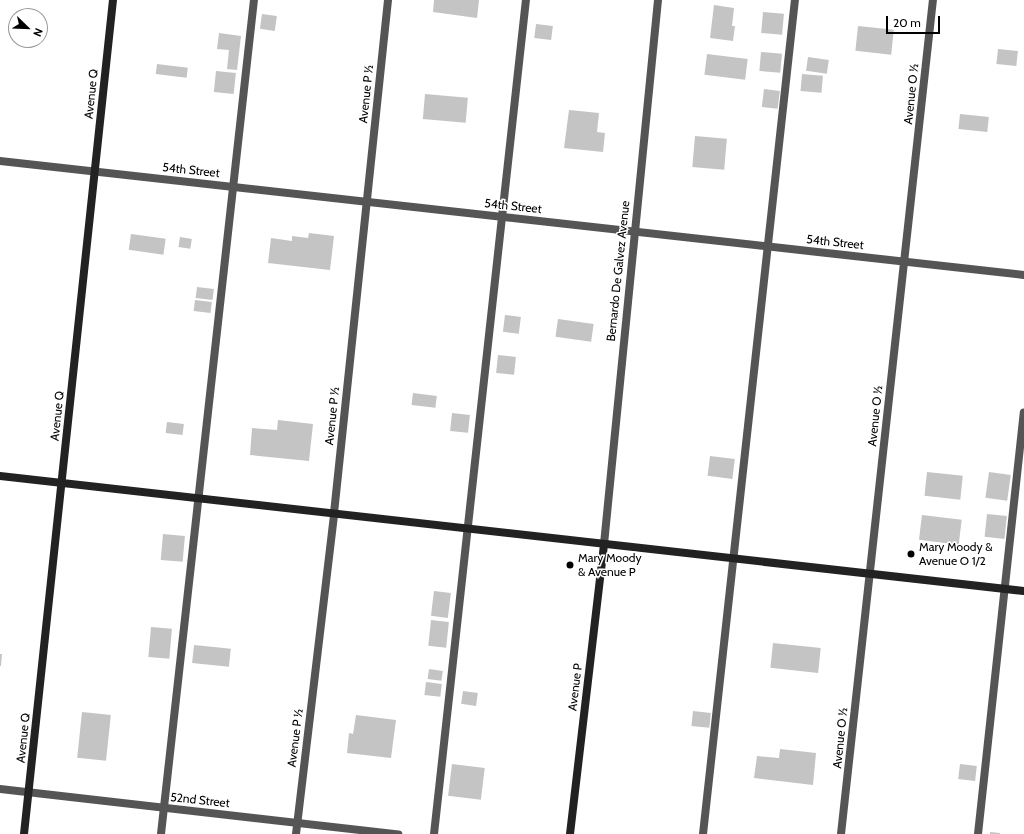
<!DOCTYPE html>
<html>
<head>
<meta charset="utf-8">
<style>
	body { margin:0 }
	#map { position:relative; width:1024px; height:834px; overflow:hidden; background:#fff; font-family:Cabin,sans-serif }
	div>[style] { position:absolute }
	.building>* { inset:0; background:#c4c4c4; transform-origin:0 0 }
	.lane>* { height:8px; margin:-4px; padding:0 4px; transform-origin:4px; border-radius:4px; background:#555 }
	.street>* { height:8px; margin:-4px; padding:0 4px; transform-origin:4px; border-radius:4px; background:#555 }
	.secondary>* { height:8px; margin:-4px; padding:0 4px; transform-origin:4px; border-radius:4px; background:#222 }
	.dots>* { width:11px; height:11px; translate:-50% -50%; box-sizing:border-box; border:2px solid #fff; border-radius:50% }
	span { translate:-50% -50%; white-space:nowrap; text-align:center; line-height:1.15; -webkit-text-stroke:3px #fff; paint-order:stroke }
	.street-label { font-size:12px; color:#000 }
	.poi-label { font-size:12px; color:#000 }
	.left { translate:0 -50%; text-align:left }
	.north { position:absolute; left:8px; top:8px; width:40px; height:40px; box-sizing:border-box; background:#fff; border:1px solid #999; border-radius:50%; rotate:113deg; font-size:11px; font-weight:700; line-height:16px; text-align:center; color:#000 }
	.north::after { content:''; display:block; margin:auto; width:14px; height:18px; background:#000; clip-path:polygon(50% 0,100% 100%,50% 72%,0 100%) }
	.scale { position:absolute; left:886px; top:16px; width:54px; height:18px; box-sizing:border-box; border:2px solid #000; border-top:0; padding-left:5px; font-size:12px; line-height:14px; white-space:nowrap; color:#000; -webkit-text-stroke:3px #fff; paint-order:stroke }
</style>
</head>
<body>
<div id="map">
	<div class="building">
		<i style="clip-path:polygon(434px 0,479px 0,477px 18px,433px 12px)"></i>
		<i style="clip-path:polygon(714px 5px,734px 8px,732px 26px,735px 26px,733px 41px,710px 38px)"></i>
		<i style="left:763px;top:12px;width:21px;height:21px;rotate:5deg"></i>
		<i style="left:262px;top:14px;width:15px;height:15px;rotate:8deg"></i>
		<i style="left:536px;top:24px;width:17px;height:14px;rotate:7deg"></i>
		<i style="left:858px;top:26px;width:36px;height:25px;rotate:6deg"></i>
		<i style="clip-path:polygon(219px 33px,241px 36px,237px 70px,227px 69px,229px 50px,217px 49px)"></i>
		<i style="left:998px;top:49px;width:20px;height:15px;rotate:6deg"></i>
		<i style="left:761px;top:52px;width:21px;height:19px;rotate:5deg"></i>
		<i style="left:707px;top:54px;width:41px;height:21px;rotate:7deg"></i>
		<i style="left:808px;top:57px;width:21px;height:14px;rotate:8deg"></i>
		<i style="left:157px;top:64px;width:31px;height:10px;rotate:7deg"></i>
		<i style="left:216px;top:71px;width:20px;height:21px;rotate:6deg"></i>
		<i style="left:802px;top:74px;width:21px;height:17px;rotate:5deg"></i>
		<i style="left:764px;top:89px;width:16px;height:18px;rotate:7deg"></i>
		<i style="left:425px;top:94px;width:43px;height:25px;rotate:5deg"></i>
		<i style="clip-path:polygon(569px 110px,599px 113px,597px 132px,605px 133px,603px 152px,564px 148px)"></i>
		<i style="left:960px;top:114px;width:29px;height:15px;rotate:6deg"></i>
		<i style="left:695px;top:136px;width:32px;height:31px;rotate:5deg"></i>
		<i style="clip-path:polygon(309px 233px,334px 236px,330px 270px,268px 263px,271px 238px,292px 241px,292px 236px,308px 238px)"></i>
		<i style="left:131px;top:234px;width:35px;height:16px;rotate:8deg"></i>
		<i style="left:180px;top:237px;width:12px;height:10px;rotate:9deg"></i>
		<i style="left:197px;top:287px;width:17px;height:11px;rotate:7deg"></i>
		<i style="left:195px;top:300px;width:17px;height:11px;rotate:7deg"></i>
		<i style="left:505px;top:315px;width:16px;height:17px;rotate:7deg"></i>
		<i style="left:558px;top:319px;width:36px;height:18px;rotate:8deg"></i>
		<i style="left:498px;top:355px;width:18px;height:18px;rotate:6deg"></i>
		<i style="left:413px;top:393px;width:24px;height:12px;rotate:7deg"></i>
		<i style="left:452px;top:413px;width:18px;height:18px;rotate:6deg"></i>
		<i style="clip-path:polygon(278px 420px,313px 424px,309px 461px,250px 455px,252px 428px,277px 430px)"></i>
		<i style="left:167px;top:422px;width:17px;height:11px;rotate:7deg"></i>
		<i style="left:710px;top:456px;width:25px;height:20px;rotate:7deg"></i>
		<i style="left:927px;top:472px;width:36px;height:24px;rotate:6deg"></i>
		<i style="left:989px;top:472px;width:22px;height:26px;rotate:8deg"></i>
		<i style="left:987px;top:514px;width:20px;height:23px;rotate:6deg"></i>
		<i style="left:922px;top:515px;width:40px;height:25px;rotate:7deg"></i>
		<i style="left:163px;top:534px;width:22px;height:26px;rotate:5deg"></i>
		<i style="left:434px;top:591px;width:17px;height:25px;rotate:7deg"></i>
		<i style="left:431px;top:620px;width:18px;height:26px;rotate:6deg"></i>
		<i style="left:151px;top:627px;width:21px;height:30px;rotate:5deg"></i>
		<i style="left:773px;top:643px;width:48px;height:25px;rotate:6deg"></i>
		<i style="left:194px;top:645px;width:37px;height:18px;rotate:6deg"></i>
		<i style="clip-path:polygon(0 654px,2px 654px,1px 666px,0 666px)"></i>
		<i style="left:429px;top:669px;width:14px;height:10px;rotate:8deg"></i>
		<i style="left:426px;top:682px;width:16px;height:13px;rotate:7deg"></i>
		<i style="left:463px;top:691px;width:15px;height:13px;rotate:8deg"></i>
		<i style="left:693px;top:711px;width:18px;height:15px;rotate:6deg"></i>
		<i style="left:82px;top:712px;width:29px;height:46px;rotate:6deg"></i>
		<i style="clip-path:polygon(356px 715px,396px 720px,391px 758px,347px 753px,349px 733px,353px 734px)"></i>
		<i style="clip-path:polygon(780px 749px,816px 753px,813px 785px,754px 778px,757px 756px,779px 758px)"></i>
		<i style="left:452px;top:764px;width:33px;height:32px;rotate:7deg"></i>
		<i style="left:960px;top:764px;width:17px;height:15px;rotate:7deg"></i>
		<i style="clip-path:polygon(990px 832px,1000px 833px,1000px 834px,990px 834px)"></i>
	</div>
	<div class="lane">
		<i style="left:161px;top:834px;width:839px;rotate:-83.64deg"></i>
		<i style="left:434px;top:834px;width:839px;rotate:-83.71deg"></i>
		<i style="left:703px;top:834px;width:839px;rotate:-83.71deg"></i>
		<i style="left:978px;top:834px;width:424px;rotate:-83.8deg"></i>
	</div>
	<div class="street">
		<i style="left:0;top:161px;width:1030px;rotate:6.35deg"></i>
		<i style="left:604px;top:544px;width:547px;rotate:-84.33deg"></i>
		<i style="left:0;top:789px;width:401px;rotate:6.5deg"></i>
		<i style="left:296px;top:834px;width:323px;rotate:-83.2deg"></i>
		<i style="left:334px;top:513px;width:516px;rotate:-83.99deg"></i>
		<i style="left:841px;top:834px;width:839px;rotate:-83.71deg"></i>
	</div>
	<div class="secondary">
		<i style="left:0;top:476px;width:1030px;rotate:6.41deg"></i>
		<i style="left:24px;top:834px;width:839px;rotate:-83.91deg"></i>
		<i style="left:570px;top:834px;width:292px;rotate:-83.3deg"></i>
	</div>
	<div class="dots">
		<i style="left:911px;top:554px;background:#000"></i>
		<i style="left:570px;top:565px;background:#000"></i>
	</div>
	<div class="street-label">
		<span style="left:91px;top:94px;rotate:-84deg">Avenue Q</span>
		<span style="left:366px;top:94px;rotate:-84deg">Avenue P ½</span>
		<span style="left:911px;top:94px;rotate:-84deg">Avenue O ½</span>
		<span style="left:191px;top:170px;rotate:6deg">54th Street</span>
		<span style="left:513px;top:206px;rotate:6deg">54th Street</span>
		<span style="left:835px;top:242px;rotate:6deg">54th Street</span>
		<span style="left:618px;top:271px;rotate:-84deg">Bernardo De Galvez Avenue</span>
		<span style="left:57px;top:416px;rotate:-84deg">Avenue Q</span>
		<span style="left:332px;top:416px;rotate:-84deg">Avenue P ½</span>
		<span style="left:875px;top:416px;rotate:-84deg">Avenue O ½</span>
		<span style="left:575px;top:687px;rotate:-83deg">Avenue P</span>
		<span style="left:23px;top:738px;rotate:-84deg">Avenue Q</span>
		<span style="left:295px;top:738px;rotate:-83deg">Avenue P ½</span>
		<span style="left:840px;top:738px;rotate:-84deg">Avenue O ½</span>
		<span style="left:200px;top:800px;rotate:6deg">52nd Street</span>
	</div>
	<div class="poi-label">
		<span class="left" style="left:919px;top:554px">Mary Moody &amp;<br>Avenue O 1/2</span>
		<span class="left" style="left:578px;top:565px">Mary Moody<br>&amp; Avenue P</span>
	</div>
	<div class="north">N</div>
	<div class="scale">20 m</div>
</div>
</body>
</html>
